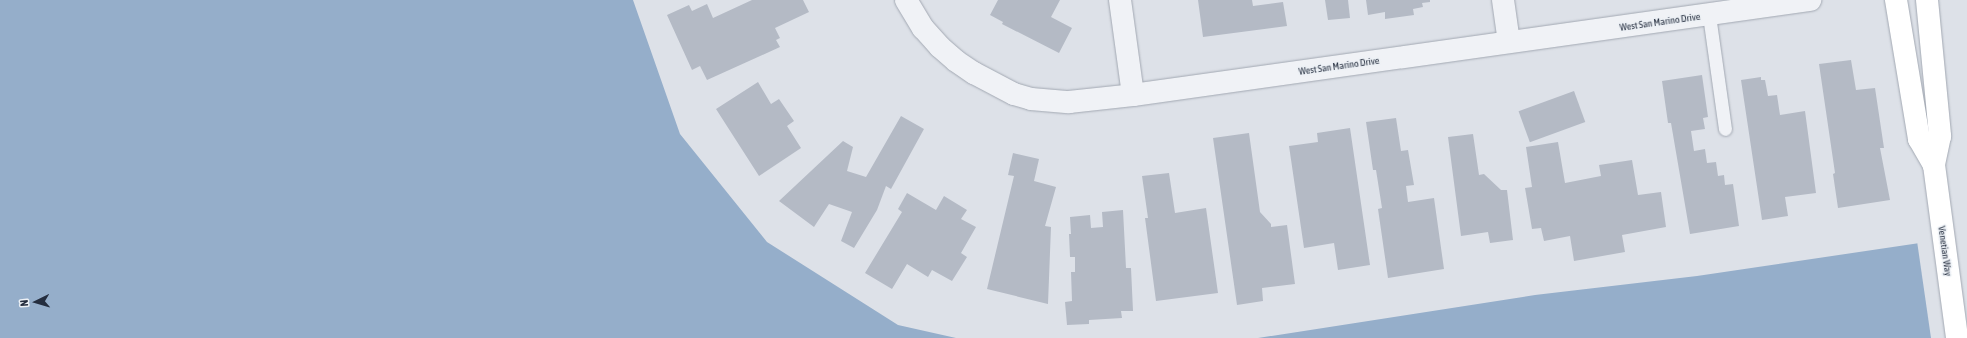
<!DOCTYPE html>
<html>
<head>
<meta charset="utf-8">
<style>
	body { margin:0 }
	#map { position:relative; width:1967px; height:338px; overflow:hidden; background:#dde1e8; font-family:"Asap Condensed",sans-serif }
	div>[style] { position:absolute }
	.water>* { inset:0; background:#95aeca }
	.pier>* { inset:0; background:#dde1e8 }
	.building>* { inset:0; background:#b4bac5; transform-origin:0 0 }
	.roads { filter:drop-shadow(0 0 1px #a2a8b2) drop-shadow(0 0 1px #a2a8b2) }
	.service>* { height:13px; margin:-6.5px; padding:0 6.5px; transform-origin:6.5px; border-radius:6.5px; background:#f0f2f6 }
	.minor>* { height:22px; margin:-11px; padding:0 11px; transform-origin:11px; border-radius:11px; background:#f0f2f6 }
	.secondary>* { height:22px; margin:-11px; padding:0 11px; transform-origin:11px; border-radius:11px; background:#fff }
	span { translate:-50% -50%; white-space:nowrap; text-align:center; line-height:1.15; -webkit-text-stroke:3px #ecf0f5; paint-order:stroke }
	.street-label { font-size:10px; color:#252e3f }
	.north { position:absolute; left:16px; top:282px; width:40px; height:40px; -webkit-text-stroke:3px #ecf0f5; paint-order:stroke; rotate:265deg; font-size:11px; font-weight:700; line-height:16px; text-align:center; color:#252e3f }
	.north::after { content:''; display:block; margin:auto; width:14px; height:18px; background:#252e3f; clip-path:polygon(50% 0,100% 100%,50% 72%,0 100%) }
</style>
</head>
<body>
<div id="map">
	<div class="water">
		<i style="clip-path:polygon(0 0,633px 0,680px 134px,767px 242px,898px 325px,956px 338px,0 338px)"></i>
		<i style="clip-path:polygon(1967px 236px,1967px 338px,1258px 338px,1535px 295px,1697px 276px)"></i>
	</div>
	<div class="pier">
		<i style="clip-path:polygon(1967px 234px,1967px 338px,1931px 338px,1917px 241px)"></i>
	</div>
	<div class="building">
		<i style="clip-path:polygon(752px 0,803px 0,809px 12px,775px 28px,780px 38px,776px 40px,780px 47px,707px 80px,700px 66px,692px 70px,667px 15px,689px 5px,692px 11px,707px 4px,713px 18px)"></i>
		<i style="clip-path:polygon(998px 0,1060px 0,1051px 17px,1072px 28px,1059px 53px,1002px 24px,1003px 22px,990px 15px)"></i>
		<i style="clip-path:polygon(1198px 0,1252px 0,1253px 6px,1283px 2px,1287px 26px,1203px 37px)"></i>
		<i style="clip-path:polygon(1325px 0,1348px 0,1350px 18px,1328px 20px)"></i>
		<i style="clip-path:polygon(1366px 0,1430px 0,1430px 2px,1422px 3px,1423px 7px,1413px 9px,1414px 15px,1385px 19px,1385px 12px,1368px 15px)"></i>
		<i style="clip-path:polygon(1851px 60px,1856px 90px,1875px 88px,1884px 148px,1880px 148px,1890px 200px,1838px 208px,1833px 174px,1835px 173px,1819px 64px)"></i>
		<i style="clip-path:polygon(1702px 75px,1708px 117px,1703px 118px,1705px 129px,1691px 131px,1694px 151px,1705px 149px,1707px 163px,1716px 162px,1718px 176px,1724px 175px,1725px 185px,1733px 184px,1739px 226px,1690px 234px,1671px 123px,1668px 123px,1662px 81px)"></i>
		<i style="clip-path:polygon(1761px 77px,1761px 80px,1765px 80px,1768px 96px,1777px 95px,1780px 115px,1805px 111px,1816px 193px,1785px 197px,1788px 216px,1762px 220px,1741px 80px)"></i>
		<i style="clip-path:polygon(758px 82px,771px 104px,779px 99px,794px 121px,787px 126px,801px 148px,759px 176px,716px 109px)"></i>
		<i style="left:1574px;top:91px;width:33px;height:59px;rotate:70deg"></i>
		<i style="clip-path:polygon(901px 116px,924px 129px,891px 189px,886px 186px,877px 210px,854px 248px,841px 241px,852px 212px,829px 204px,814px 227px,779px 201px,843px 141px,853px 147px,847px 171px,866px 177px)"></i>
		<i style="clip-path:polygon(1396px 118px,1401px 151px,1408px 150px,1414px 185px,1406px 186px,1408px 202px,1434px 198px,1444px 269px,1388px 278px,1378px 209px,1382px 208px,1376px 170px,1373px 170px,1366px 122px)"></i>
		<i style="clip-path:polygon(1350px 128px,1370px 265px,1338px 270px,1334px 243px,1304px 248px,1289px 146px,1318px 142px,1317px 133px)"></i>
		<i style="clip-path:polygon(1249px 133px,1260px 212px,1271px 224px,1271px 227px,1287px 225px,1295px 284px,1262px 288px,1263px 301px,1237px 305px,1213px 138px)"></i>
		<i style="clip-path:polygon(1473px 134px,1479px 175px,1484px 174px,1501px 190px,1507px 190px,1513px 240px,1490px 243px,1488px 232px,1461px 236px,1448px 137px)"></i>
		<i style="clip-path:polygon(1558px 142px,1565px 183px,1601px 176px,1599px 165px,1632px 160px,1638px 195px,1661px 192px,1666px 227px,1622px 235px,1625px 252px,1574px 261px,1570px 236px,1544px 241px,1541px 228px,1532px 229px,1525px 188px,1532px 187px,1526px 147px)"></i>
		<i style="clip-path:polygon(1013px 153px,1039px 159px,1034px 181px,1056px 187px,1045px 226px,1051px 227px,1048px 304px,987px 289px,1014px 176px,1008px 175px)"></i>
		<i style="clip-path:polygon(1169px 173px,1175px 213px,1206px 208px,1218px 293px,1156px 301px,1145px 218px,1148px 218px,1142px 176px)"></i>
		<i style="clip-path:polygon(907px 193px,936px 210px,944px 196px,967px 210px,961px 219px,976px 227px,961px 253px,967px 257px,952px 281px,932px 270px,928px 277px,907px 264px,892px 289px,865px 273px,902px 212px,898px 209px)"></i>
		<i style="clip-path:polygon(1123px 210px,1126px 268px,1131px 268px,1133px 311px,1121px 311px,1122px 318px,1089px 320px,1089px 324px,1067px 325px,1065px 302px,1072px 301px,1071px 272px,1075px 272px,1075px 257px,1070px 257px,1069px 234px,1071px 234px,1070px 217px,1090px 215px,1091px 228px,1103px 227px,1102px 212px)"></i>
	</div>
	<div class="roads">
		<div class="service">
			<i style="left:1709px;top:15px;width:115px;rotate:82deg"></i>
		</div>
		<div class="minor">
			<i style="left:906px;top:0;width:33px;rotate:59deg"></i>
			<i style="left:923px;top:28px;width:25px;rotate:48deg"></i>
			<i style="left:940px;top:47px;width:21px;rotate:41deg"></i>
			<i style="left:956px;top:61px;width:22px;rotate:34deg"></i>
			<i style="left:974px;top:73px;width:45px;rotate:27.7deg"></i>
			<i style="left:1014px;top:94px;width:18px;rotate:16deg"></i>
			<i style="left:1031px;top:99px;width:38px;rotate:5deg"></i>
			<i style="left:1069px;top:102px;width:64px;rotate:-6.2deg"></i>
			<i style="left:1133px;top:95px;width:684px;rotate:-7.99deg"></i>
			<i style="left:1120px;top:0;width:96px;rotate:82.2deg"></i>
			<i style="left:1503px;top:0;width:42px;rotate:81.9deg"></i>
		</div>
		<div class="secondary">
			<i style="left:1896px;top:0;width:141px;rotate:80.6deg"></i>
			<i style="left:1919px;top:139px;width:30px;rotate:60deg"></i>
			<i style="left:1927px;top:0;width:137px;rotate:84.5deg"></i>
			<i style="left:1940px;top:136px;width:30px;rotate:102deg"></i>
			<i style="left:1934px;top:165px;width:175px;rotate:82.4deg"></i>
		</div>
	</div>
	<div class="street-label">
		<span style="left:1660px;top:22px;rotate:-8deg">West San Marino Drive</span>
		<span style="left:1339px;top:66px;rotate:-8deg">West San Marino Drive</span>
		<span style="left:1945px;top:251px;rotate:82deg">Venetian Way</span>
	</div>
	<div class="north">N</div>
</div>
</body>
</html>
